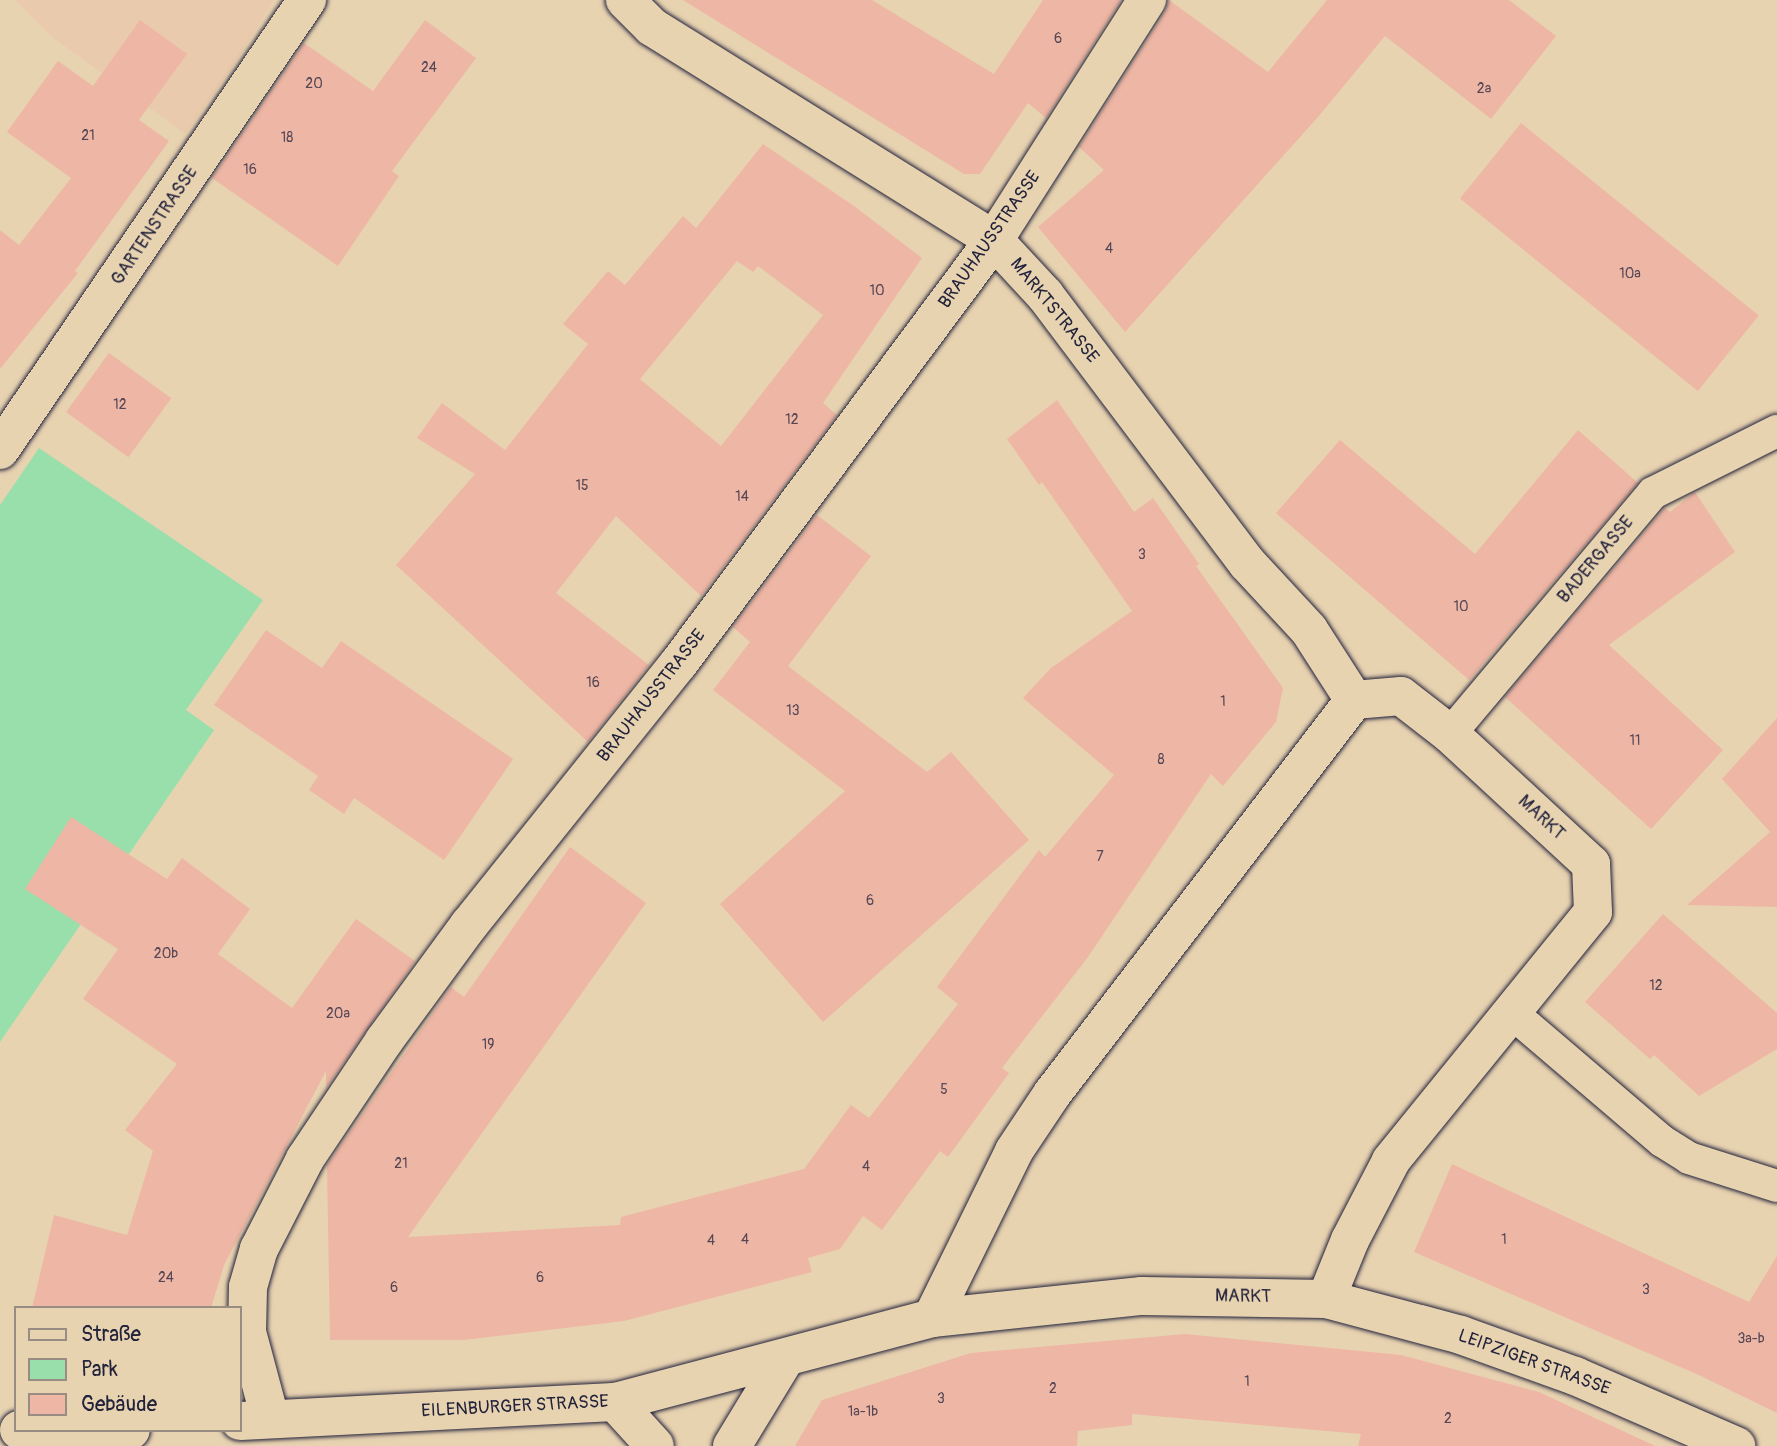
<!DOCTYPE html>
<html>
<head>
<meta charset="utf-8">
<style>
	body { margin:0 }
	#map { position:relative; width:1777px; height:1446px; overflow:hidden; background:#e8d3b1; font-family:Pangolin,sans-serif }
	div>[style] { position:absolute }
	.built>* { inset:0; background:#eacaad }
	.green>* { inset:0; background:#98dfac }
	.building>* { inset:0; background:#eeb6a4; transform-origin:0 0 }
	.roads { filter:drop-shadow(0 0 2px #22223b) drop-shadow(0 0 2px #22223b) }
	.service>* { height:32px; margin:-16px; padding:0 16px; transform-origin:16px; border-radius:16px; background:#e8d3b1 }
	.minor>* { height:38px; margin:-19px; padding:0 19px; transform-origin:19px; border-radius:19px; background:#e8d3b1 }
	span { translate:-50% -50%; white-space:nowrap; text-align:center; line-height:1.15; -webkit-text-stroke:5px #e8d3b1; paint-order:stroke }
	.number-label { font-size:14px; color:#554755 }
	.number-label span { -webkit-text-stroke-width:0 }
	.street-label { font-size:18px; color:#22223b }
	.legend { position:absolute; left:14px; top:1306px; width:228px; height:126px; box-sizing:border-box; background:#e8d3b1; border:2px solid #998c82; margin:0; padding:9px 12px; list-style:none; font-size:21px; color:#22223b }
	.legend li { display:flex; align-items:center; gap:14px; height:35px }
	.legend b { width:35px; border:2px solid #998c82 }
</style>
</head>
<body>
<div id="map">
	<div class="built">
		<i style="clip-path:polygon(15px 0,274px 0,234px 65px,185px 134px,52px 37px)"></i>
	</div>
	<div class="green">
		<i style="clip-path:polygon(39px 448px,263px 600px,186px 710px,214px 730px,0 1042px,0 505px)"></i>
	</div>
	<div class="building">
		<i style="clip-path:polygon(683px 0,872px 0,994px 74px,1043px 0,1121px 0,1046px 118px,1028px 103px,980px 174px,964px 174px)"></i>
		<i style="clip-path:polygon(1169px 0,1268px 72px,1327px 0,1509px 0,1556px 36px,1491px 119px,1385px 36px,1318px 117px,1125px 332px,1038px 227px,1104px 170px,1079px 147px,1165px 12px)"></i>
		<i style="clip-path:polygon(140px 20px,187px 54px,139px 120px,169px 141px,75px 271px,78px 273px,0 369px,0 230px,19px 245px,71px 178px,7px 132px,58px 61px,93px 86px)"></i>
		<i style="clip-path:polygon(425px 20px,476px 58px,392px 171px,399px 176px,338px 266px,212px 178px,304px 43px,373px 91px)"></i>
		<i style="left:1521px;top:123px;width:306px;height:97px;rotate:39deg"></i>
		<i style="clip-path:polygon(evenodd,763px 144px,854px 206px,922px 258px,823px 403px,837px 415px,701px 596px,616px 516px,556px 593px,649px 665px,588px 742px,396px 565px,475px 474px,417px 438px,442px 403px,505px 450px,588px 344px,563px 324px,608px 271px,625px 285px,683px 216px,696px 228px,763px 144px,737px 261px,753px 272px,758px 266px,823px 315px,721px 446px,640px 379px,737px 261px)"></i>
		<i style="left:109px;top:353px;width:77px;height:73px;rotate:36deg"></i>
		<i style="clip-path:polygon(1057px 400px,1134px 512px,1153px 498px,1199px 564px,1196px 566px,1283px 688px,1276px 722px,1223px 786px,1211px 774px,1088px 957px,1002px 1068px,1009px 1073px,948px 1157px,940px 1151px,882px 1230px,863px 1216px,840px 1249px,808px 1258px,812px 1272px,624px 1321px,464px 1340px,330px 1340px,327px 1165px,451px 987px,464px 997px,570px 847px,646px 903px,408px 1237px,620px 1225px,621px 1217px,804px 1169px,851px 1105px,869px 1118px,958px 1004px,937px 987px,1039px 850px,1045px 857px,1114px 775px,1023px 698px,1051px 668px,1132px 611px,1042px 482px,1039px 485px,1007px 439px)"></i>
		<i style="clip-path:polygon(1578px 430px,1638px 483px,1469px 680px,1276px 513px,1340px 440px,1475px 554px)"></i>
		<i style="clip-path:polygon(1695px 492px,1735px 552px,1609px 645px,1723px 750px,1651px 829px,1505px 697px,1665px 508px,1670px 512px)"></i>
		<i style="clip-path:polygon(817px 515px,871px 556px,788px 666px,927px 772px,951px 752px,1029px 840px,823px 1022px,720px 904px,845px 791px,713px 690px,750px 642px,733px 627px)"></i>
		<i style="clip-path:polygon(266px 630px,322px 668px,341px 641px,513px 759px,444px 860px,354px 798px,344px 814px,309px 790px,318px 776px,214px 705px)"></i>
		<i style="clip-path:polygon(1777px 718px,1777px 907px,1687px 905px,1770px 832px,1722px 779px)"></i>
		<i style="clip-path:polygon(71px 817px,167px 879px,182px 858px,250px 909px,218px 954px,292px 1008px,356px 919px,415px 961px,326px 1088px,326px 1071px,224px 1265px,211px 1308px,32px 1308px,54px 1215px,127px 1235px,153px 1151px,125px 1130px,177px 1064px,83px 999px,118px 949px,25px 889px)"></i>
		<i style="clip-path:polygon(1663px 914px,1777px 1013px,1777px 1049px,1699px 1096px,1654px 1055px,1650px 1059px,1585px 1002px)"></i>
		<i style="clip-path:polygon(1452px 1164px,1749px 1302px,1777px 1256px,1777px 1413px,1701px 1376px,1414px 1252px)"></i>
		<i style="clip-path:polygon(1185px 1334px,1401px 1355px,1539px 1392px,1655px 1446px,1358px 1446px,1361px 1434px,1132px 1414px,1132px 1425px,1078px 1431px,1077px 1446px,795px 1446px,822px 1400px,971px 1353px)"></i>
	</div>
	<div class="roads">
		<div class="service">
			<i style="left:1450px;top:734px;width:315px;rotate:-49.9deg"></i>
			<i style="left:1653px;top:493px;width:139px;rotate:-26.6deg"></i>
			<i style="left:1512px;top:1013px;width:197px;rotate:40.5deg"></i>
			<i style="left:1662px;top:1141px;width:32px;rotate:32deg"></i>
			<i style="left:1689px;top:1158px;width:92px;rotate:17.7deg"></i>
		</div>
		<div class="minor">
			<i style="left:625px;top:0;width:38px;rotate:45deg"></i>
			<i style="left:652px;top:27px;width:403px;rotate:31.9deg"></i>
			<i style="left:994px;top:240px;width:75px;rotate:47.2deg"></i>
			<i style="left:1045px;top:295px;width:336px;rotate:53deg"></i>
			<i style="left:1247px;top:563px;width:91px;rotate:47.2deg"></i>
			<i style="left:1309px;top:630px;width:83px;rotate:57.3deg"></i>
			<i style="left:0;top:450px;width:545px;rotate:-55.7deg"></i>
			<i style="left:932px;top:1318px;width:186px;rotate:-63.8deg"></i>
			<i style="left:1014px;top:1151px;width:69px;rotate:-56.3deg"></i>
			<i style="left:1052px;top:1094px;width:496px;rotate:-52.5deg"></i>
			<i style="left:1354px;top:700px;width:47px;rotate:-4.9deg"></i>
			<i style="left:1401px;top:696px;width:62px;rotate:37.8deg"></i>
			<i style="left:1450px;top:734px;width:192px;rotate:42.7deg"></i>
			<i style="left:1591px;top:864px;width:48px;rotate:87.6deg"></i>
			<i style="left:1593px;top:912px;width:321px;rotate:129.1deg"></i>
			<i style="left:1391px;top:1161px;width:89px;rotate:117.4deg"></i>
			<i style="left:1350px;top:1240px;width:64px;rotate:112.1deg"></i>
			<i style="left:615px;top:1402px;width:59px;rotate:47.7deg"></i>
			<i style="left:270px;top:1418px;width:89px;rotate:-105deg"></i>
			<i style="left:247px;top:1332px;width:45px;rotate:-88.7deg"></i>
			<i style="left:248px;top:1287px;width:40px;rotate:-74deg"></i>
			<i style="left:259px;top:1249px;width:101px;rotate:-62.9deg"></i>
			<i style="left:305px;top:1159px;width:142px;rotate:-56.2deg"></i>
			<i style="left:384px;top:1041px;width:144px;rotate:-53.8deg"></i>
			<i style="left:469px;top:925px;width:336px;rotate:-51.3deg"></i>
			<i style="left:679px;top:663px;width:527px;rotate:-53.33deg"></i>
			<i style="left:994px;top:240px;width:285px;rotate:-57.5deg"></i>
			<i style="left:240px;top:1421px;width:375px;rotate:-2.9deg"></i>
			<i style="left:615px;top:1402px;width:328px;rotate:-14.8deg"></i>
			<i style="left:932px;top:1318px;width:211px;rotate:-6deg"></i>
			<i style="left:1142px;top:1296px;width:184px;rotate:0.9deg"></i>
			<i style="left:1326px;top:1299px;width:140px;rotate:14.9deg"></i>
			<i style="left:1461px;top:1335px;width:121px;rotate:19.8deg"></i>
			<i style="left:1575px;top:1376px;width:176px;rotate:23.5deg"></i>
			<i style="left:19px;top:1430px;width:44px;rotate:7.8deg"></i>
			<i style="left:63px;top:1436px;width:68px;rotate:-5deg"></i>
			<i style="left:732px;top:1446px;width:102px;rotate:-58.7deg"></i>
		</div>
	</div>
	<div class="number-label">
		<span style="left:1058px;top:39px">6</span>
		<span style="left:429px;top:68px">24</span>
		<span style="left:314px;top:84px">20</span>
		<span style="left:1484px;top:89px">2a</span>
		<span style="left:88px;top:136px">21</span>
		<span style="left:287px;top:138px">18</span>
		<span style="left:250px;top:170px">16</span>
		<span style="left:1109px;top:249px">4</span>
		<span style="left:1630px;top:274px">10a</span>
		<span style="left:877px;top:291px">10</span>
		<span style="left:120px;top:405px">12</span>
		<span style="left:792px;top:420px">12</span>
		<span style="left:582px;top:486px">15</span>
		<span style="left:742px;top:497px">14</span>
		<span style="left:1142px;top:555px">3</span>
		<span style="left:1461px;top:607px">10</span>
		<span style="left:593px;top:683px">16</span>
		<span style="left:1223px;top:702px">1</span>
		<span style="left:793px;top:711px">13</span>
		<span style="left:1635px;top:741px">11</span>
		<span style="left:1161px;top:760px">8</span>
		<span style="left:1100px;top:857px">7</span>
		<span style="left:870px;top:901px">6</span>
		<span style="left:166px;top:954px">20b</span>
		<span style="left:1656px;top:986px">12</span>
		<span style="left:338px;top:1014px">20a</span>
		<span style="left:488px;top:1045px">19</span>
		<span style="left:944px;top:1090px">5</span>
		<span style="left:401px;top:1164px">21</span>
		<span style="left:866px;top:1167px">4</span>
		<span style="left:745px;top:1240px">4</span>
		<span style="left:1504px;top:1240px">1</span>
		<span style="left:711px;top:1241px">4</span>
		<span style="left:166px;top:1278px">24</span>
		<span style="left:540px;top:1278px">6</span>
		<span style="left:394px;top:1288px">6</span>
		<span style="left:1646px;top:1290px">3</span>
		<span style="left:1751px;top:1339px">3a-b</span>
		<span style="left:1247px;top:1382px">1</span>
		<span style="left:1053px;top:1389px">2</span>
		<span style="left:941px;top:1399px">3</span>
		<span style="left:863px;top:1412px">1a-1b</span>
		<span style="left:1448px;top:1419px">2</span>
	</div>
	<div class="street-label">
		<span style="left:155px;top:226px;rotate:-56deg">GARTENSTRASSE</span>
		<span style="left:990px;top:240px;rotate:-55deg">BRAUHAUSSTRASSE</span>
		<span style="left:1054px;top:311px;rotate:51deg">MARKTSTRASSE</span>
		<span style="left:1596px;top:560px;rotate:-50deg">BADERGASSE</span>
		<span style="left:652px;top:696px;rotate:-52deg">BRAUHAUSSTRASSE</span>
		<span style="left:1541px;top:818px;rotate:43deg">MARKT</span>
		<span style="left:1243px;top:1297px;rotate:1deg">MARKT</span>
		<span style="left:1534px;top:1363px;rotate:20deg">LEIPZIGER STRASSE</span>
		<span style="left:515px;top:1407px;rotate:-3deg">EILENBURGER STRASSE</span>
	</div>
	<ul class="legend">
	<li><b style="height:9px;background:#e8d3b1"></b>Straße</li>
	<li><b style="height:19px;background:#98dfac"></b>Park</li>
	<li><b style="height:19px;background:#eeb6a4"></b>Gebäude</li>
	</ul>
</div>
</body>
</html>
